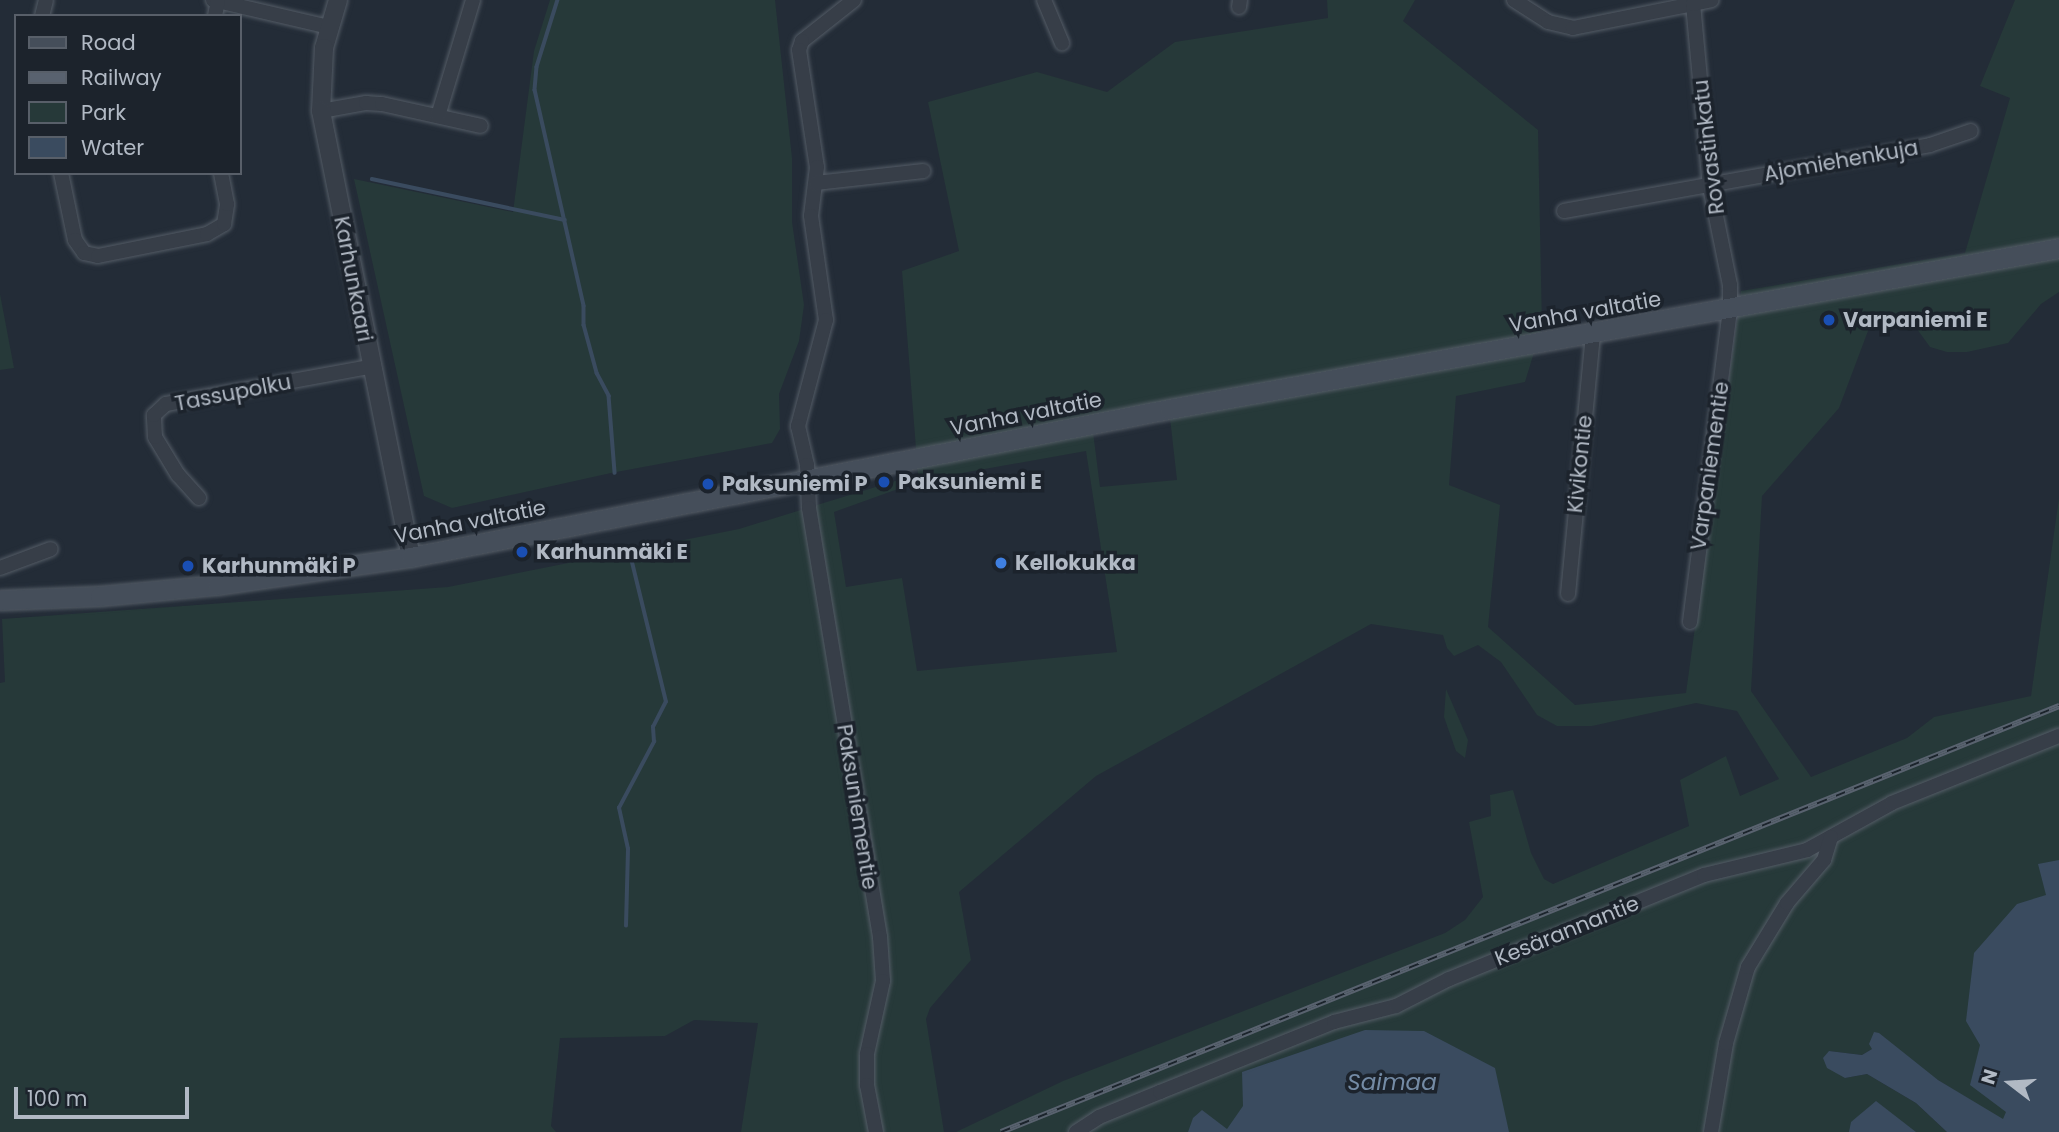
<!DOCTYPE html>
<html>
<head>
<meta charset="utf-8">
<style>
	body { margin:0 }
	#map { position:relative; width:2059px; height:1132px; overflow:hidden; background:#232c37; font-family:Poppins,sans-serif }
	div>[style] { position:absolute }
	.green>* { inset:0; background:#263939 }
	.water>* { inset:0; background:#3a4b5f }
	.stream>* { height:3.5px; margin:-1.75px; padding:0 1.75px; transform-origin:1.75px; border-radius:1.75px; background:#3a4b5f }
	.roads { filter:drop-shadow(0 0 2px #545c66) drop-shadow(0 0 2px #545c66) }
	.minor>* { height:14px; margin:-7px; padding:0 7px; transform-origin:7px; border-radius:7px; background:#373e48 }
	.tertiary>* { height:18px; margin:-9px; padding:0 9px; transform-origin:9px; border-radius:9px; background:#373e48 }
	.secondary>* { height:19px; margin:-9.5px; padding:0 9.5px; transform-origin:9.5px; border-radius:9.5px; background:#454e5a }
	.rail>* { height:6px; margin-top:-3px; transform-origin:0; background:repeating-linear-gradient(90deg,#1c232c 0 10px,#59626f 0 20px); box-sizing:border-box; border-block:2px solid #59626f }
	.dots>* { width:19px; height:19px; translate:-50% -50%; box-sizing:border-box; border:4px solid #1c232c; border-radius:50% }
	span { translate:-50% -50%; white-space:nowrap; text-align:center; line-height:1.15; -webkit-text-stroke:7px #1c232c; paint-order:stroke }
	.street-label { font-size:21px; color:#b1b9c4 }
	.poi-label { font-size:21px; color:#b1b9c4; font-weight:700 }
	.left { translate:0 -50%; text-align:left }
	.water-label { font-size:23px; color:#748ba5; font-style:italic }
	.legend { position:absolute; left:14px; top:14px; width:228px; height:161px; box-sizing:border-box; background:#1c232c; border:2px solid #585f69; margin:0; padding:9px 12px; list-style:none; font-size:21px; color:#b1b9c4 }
	.legend li { display:flex; align-items:center; gap:14px; height:35px }
	.legend b { width:35px; border:2px solid #585f69 }
	.north { position:absolute; left:1975px; top:1048px; width:70px; height:70px; -webkit-text-stroke:5px #1c232c; paint-order:stroke; rotate:287deg; font-size:19px; font-weight:700; line-height:28px; text-align:center; color:#b1b9c4 }
	.north::after { content:''; display:block; margin:auto; width:24px; height:32px; background:#b1b9c4; clip-path:polygon(50% 0,100% 100%,50% 72%,0 100%) }
	.scale { position:absolute; left:14px; top:1087px; width:175px; height:32px; box-sizing:border-box; border:4px solid #b1b9c4; border-top:0; padding-left:9px; font-size:21px; line-height:24px; white-space:nowrap; color:#b1b9c4; -webkit-text-stroke:5px #1c232c; paint-order:stroke }
</style>
</head>
<body>
<div id="map">
	<div class="green">
		<i style="clip-path:polygon(550px 0,775px 0,792px 158px,792px 222px,804px 305px,799px 341px,779px 394px,780px 429px,772px 443px,611px 473px,452px 508px,424px 496px,354px 179px,513px 212px,534px 51px)"></i>
		<i style="clip-path:polygon(evenodd,1327px 0,1415px 0,1403px 21px,1538px 130px,1542px 326px,1525px 382px,1456px 396px,1449px 485px,1500px 505px,1488px 627px,1575px 705px,1686px 693px,1741px 291px,1965px 253px,2010px 98px,1980px 86px,2015px 0,2059px 0,2059px 292px,2041px 304px,2008px 343px,1967px 352px,1947px 352px,1930px 347px,1909px 318px,1871px 323px,1839px 408px,1762px 496px,1751px 691px,1811px 777px,1907px 738px,1934px 717px,2031px 696px,2059px 498px,2059px 1132px,2002px 1120px,1938px 1080px,1872px 1049px,1862px 1055px,1829px 1051px,1845px 1078px,1867px 1074px,1916px 1103px,1947px 1132px,956px 1132px,1063px 1081px,1445px 933px,1465px 920px,1483px 897px,1469px 822px,1491px 816px,1490px 795px,1513px 790px,1531px 853px,1544px 879px,1553px 884px,1689px 826px,1680px 780px,1726px 756px,1740px 796px,1779px 779px,1737px 711px,1696px 703px,1592px 726px,1557px 726px,1537px 715px,1501px 662px,1478px 645px,1454px 656px,1447px 648px,1443px 635px,1371px 624px,1096px 776px,959px 892px,971px 960px,930px 1008px,926px 1019px,944px 1132px,741px 1132px,758px 1023px,694px 1020px,665px 1036px,560px 1038px,551px 1126px,556px 1132px,0 1132px,0 683px,5px 682px,2px 619px,448px 587px,739px 529px,918px 474px,902px 271px,959px 251px,928px 102px,1037px 72px,1107px 92px,1175px 42px,1328px 18px,1327px 0,1169px 409px,1177px 480px,1100px 487px,1092px 424px,1169px 409px,1327px 0,1086px 451px,1117px 652px,917px 671px,902px 578px,846px 587px,834px 512px,923px 480px,1086px 451px)"></i>
		<i style="clip-path:polygon(0 294px,14px 368px,0 370px)"></i>
		<i style="clip-path:polygon(1446px 689px,1468px 740px,1465px 758px,1456px 751px,1444px 717px)"></i>
	</div>
	<div class="water">
		<i style="clip-path:polygon(2059px 860px,2059px 1132px,1947px 1132px,1916px 1103px,1867px 1074px,1845px 1078px,1827px 1068px,1823px 1058px,1829px 1051px,1862px 1055px,1872px 1049px,1869px 1044px,1874px 1032px,1879px 1033px,1938px 1080px,2003px 1119px,2006px 1112px,1970px 1085px,1980px 1045px,1966px 1021px,1974px 953px,2017px 904px,2046px 895px,2038px 864px)"></i>
		<i style="clip-path:polygon(1365px 1030px,1424px 1031px,1495px 1068px,1509px 1132px,1188px 1132px,1193px 1118px,1202px 1110px,1227px 1129px,1243px 1106px,1242px 1072px)"></i>
		<i style="clip-path:polygon(1876px 1101px,1916px 1132px,1849px 1132px,1851px 1122px)"></i>
	</div>
	<div class="stream">
		<i style="left:558px;top:0;width:70px;rotate:107.4deg"></i>
		<i style="left:537px;top:67px;width:23px;rotate:95deg"></i>
		<i style="left:535px;top:90px;width:221px;rotate:77.2deg"></i>
		<i style="left:584px;top:306px;width:19px;rotate:90deg"></i>
		<i style="left:584px;top:325px;width:50px;rotate:74.8deg"></i>
		<i style="left:597px;top:373px;width:26px;rotate:62deg"></i>
		<i style="left:609px;top:396px;width:77px;rotate:85.5deg"></i>
		<i style="left:372px;top:179px;width:197px;rotate:12deg"></i>
		<i style="left:626px;top:926px;width:77px;rotate:-88.5deg"></i>
		<i style="left:628px;top:849px;width:42px;rotate:-102.4deg"></i>
		<i style="left:619px;top:808px;width:75px;rotate:-62.1deg"></i>
		<i style="left:654px;top:742px;width:15px;rotate:-94deg"></i>
		<i style="left:653px;top:727px;width:28px;rotate:-63deg"></i>
		<i style="left:666px;top:702px;width:152px;rotate:-103.7deg"></i>
	</div>
	<div class="roads">
		<div class="minor">
			<i style="left:213px;top:0;width:119px;rotate:13.1deg"></i>
			<i style="left:854px;top:0;width:66px;rotate:141.7deg"></i>
			<i style="left:802px;top:41px;width:9px;rotate:108deg"></i>
			<i style="left:799px;top:50px;width:118px;rotate:81.3deg"></i>
			<i style="left:817px;top:167px;width:49px;rotate:97deg"></i>
			<i style="left:811px;top:216px;width:105px;rotate:81.8deg"></i>
			<i style="left:826px;top:320px;width:110px;rotate:104.8deg"></i>
			<i style="left:798px;top:426px;width:40px;rotate:77deg"></i>
			<i style="left:807px;top:465px;width:43px;rotate:87.3deg"></i>
			<i style="left:809px;top:508px;width:435px;rotate:80.6deg"></i>
			<i style="left:880px;top:937px;width:44px;rotate:86.1deg"></i>
			<i style="left:883px;top:981px;width:75px;rotate:102.4deg"></i>
			<i style="left:867px;top:1054px;width:31px;rotate:90deg"></i>
			<i style="left:867px;top:1085px;width:48px;rotate:79.2deg"></i>
			<i style="left:1044px;top:0;width:47px;rotate:67.3deg"></i>
			<i style="left:1514px;top:0;width:40px;rotate:32.9deg"></i>
			<i style="left:1548px;top:22px;width:26px;rotate:13deg"></i>
			<i style="left:1573px;top:28px;width:122px;rotate:-11.3deg"></i>
			<i style="left:1693px;top:4px;width:4px;rotate:-90deg"></i>
			<i style="left:1239px;top:7px;width:7px;rotate:-82deg"></i>
			<i style="left:42px;top:16px;width:16px;rotate:-76deg"></i>
			<i style="left:215px;top:16px;width:15px;rotate:-79deg"></i>
			<i style="left:321px;top:111px;width:46px;rotate:-10.1deg"></i>
			<i style="left:366px;top:103px;width:16px;rotate:4deg"></i>
			<i style="left:382px;top:104px;width:101px;rotate:12.5deg"></i>
			<i style="left:438px;top:116px;width:121px;rotate:-73.2deg"></i>
			<i style="left:61px;top:173px;width:68px;rotate:78.2deg"></i>
			<i style="left:75px;top:240px;width:16px;rotate:55deg"></i>
			<i style="left:84px;top:253px;width:14px;rotate:12deg"></i>
			<i style="left:98px;top:256px;width:111px;rotate:-11.4deg"></i>
			<i style="left:207px;top:234px;width:20px;rotate:-30deg"></i>
			<i style="left:224px;top:224px;width:20px;rotate:-81deg"></i>
			<i style="left:227px;top:204px;width:32px;rotate:-101deg"></i>
			<i style="left:816px;top:183px;width:108px;rotate:-6.4deg"></i>
			<i style="left:1564px;top:211px;width:372px;rotate:-10.2deg"></i>
			<i style="left:1930px;top:145px;width:43px;rotate:-18.9deg"></i>
			<i style="left:199px;top:498px;width:31px;rotate:-132deg"></i>
			<i style="left:178px;top:475px;width:44px;rotate:-121.2deg"></i>
			<i style="left:155px;top:437px;width:22px;rotate:-93deg"></i>
			<i style="left:154px;top:415px;width:16px;rotate:-43deg"></i>
			<i style="left:166px;top:404px;width:207px;rotate:-10.3deg"></i>
			<i style="left:0;top:568px;width:54px;rotate:-20.4deg"></i>
			<i style="left:1568px;top:594px;width:262px;rotate:-84.5deg"></i>
			<i style="left:1690px;top:622px;width:316px;rotate:-82.7deg"></i>
			<i style="left:1730px;top:309px;width:24px;rotate:-90deg"></i>
			<i style="left:1730px;top:285px;width:100px;rotate:-101.5deg"></i>
			<i style="left:1710px;top:187px;width:184px;rotate:-95.3deg"></i>
			<i style="left:1693px;top:4px;width:19px;rotate:-12deg"></i>
			<i style="left:1076px;top:1132px;width:27px;rotate:-33deg"></i>
			<i style="left:1099px;top:1117px;width:66px;rotate:-22.3deg"></i>
			<i style="left:1160px;top:1092px;width:188px;rotate:-21.9deg"></i>
			<i style="left:1334px;top:1022px;width:64px;rotate:-14.5deg"></i>
			<i style="left:1396px;top:1006px;width:59px;rotate:-27deg"></i>
			<i style="left:1449px;top:979px;width:275px;rotate:-22.2deg"></i>
			<i style="left:1704px;top:875px;width:106px;rotate:-13.6deg"></i>
			<i style="left:1807px;top:850px;width:97px;rotate:-28.9deg"></i>
			<i style="left:1892px;top:803px;width:180px;rotate:-21.9deg"></i>
			<i style="left:1711px;top:1132px;width:90px;rotate:-80.4deg"></i>
			<i style="left:1726px;top:1043px;width:79px;rotate:-73.9deg"></i>
			<i style="left:1748px;top:967px;width:75px;rotate:-58.6deg"></i>
			<i style="left:1787px;top:903px;width:57px;rotate:-49.3deg"></i>
			<i style="left:1824px;top:860px;width:24px;rotate:-73deg"></i>
		</div>
		<div class="tertiary">
			<i style="left:338px;top:0;width:50px;rotate:106.3deg"></i>
			<i style="left:324px;top:48px;width:63px;rotate:92.7deg"></i>
			<i style="left:321px;top:111px;width:455px;rotate:78.6deg"></i>
		</div>
		<div class="secondary">
			<i style="left:0;top:600px;width:100px;rotate:-2.3deg"></i>
			<i style="left:100px;top:596px;width:118px;rotate:-5.4deg"></i>
			<i style="left:217px;top:585px;width:196px;rotate:-8.2deg"></i>
			<i style="left:411px;top:557px;width:772px;rotate:-11.05deg"></i>
			<i style="left:1169px;top:409px;width:904px;rotate:-10.25deg"></i>
		</div>
	</div>
	<div class="rail">
		<i style="left:1001px;top:1132px;width:1141px;rotate:-21.93deg"></i>
	</div>
	<div class="dots">
		<i style="left:1829px;top:320px;background:#1a4fb4"></i>
		<i style="left:884px;top:482px;background:#1a4fb4"></i>
		<i style="left:708px;top:484px;background:#1a4fb4"></i>
		<i style="left:522px;top:552px;background:#1a4fb4"></i>
		<i style="left:1001px;top:563px;background:#3f7fe0"></i>
		<i style="left:188px;top:566px;background:#1a4fb4"></i>
	</div>
	<div class="street-label">
		<span style="left:1709px;top:147px;rotate:-97deg">Rovastinkatu</span>
		<span style="left:1841px;top:161px;rotate:-10deg">Ajomiehenkuja</span>
		<span style="left:353px;top:279px;rotate:79deg">Karhunkaari</span>
		<span style="left:1585px;top:312px;rotate:-10deg">Vanha valtatie</span>
		<span style="left:233px;top:393px;rotate:-11deg">Tassupolku</span>
		<span style="left:1026px;top:414px;rotate:-11deg">Vanha valtatie</span>
		<span style="left:1580px;top:464px;rotate:-84deg">Kivikontie</span>
		<span style="left:1710px;top:466px;rotate:-82deg">Varpaniementie</span>
		<span style="left:470px;top:522px;rotate:-11deg">Vanha valtatie</span>
		<span style="left:857px;top:807px;rotate:81deg">Paksuniementie</span>
		<span style="left:1567px;top:931px;rotate:-22deg">Kesärannantie</span>
	</div>
	<div class="poi-label">
		<span class="left" style="left:1843px;top:320px">Varpaniemi E</span>
		<span class="left" style="left:898px;top:482px">Paksuniemi E</span>
		<span class="left" style="left:722px;top:484px">Paksuniemi P</span>
		<span class="left" style="left:536px;top:552px">Karhunmäki E</span>
		<span class="left" style="left:1015px;top:563px">Kellokukka</span>
		<span class="left" style="left:202px;top:566px">Karhunmäki P</span>
	</div>
	<div class="water-label">
		<span style="left:1392px;top:1082px">Saimaa</span>
	</div>
	<ul class="legend">
	<li><b style="height:9px;background:#454e5a"></b>Road</li>
	<li><b style="height:9px;background:#59626f"></b>Railway</li>
	<li><b style="height:19px;background:#263939"></b>Park</li>
	<li><b style="height:19px;background:#3a4b5f"></b>Water</li>
	</ul>
	<div class="north">N</div>
	<div class="scale">100 m</div>
</div>
</body>
</html>
